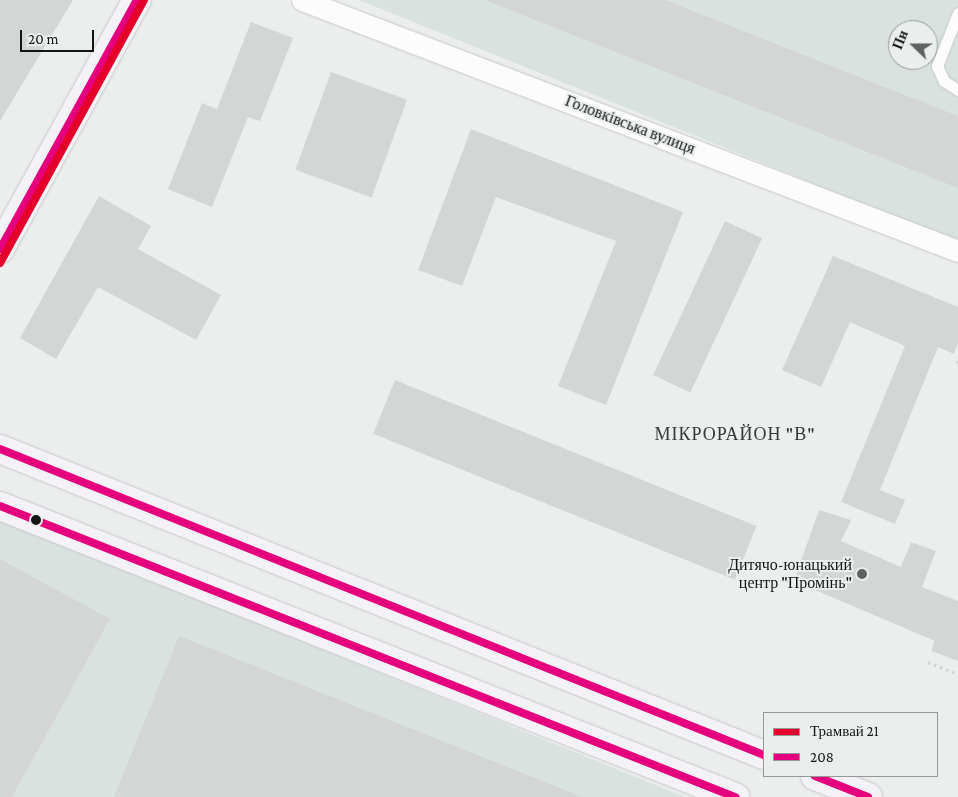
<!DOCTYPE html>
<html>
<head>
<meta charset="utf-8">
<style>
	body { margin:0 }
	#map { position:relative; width:958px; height:797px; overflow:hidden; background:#ebeeed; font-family:"Crimson Pro",serif }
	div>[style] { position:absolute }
	.built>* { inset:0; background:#d9e2df }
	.building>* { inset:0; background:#d4d6d5; transform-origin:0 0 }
	.path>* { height:3px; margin-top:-1.5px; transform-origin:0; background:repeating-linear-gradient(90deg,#d2d4d4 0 2.5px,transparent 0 6.5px) }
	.roads { filter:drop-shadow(0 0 1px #c7c9c8) drop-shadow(0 0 1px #c7c9c8) }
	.lane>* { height:11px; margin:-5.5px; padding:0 5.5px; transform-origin:5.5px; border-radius:5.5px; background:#fcfcfc }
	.street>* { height:21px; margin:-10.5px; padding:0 10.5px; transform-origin:10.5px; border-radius:10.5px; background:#fcfcfc }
	.primary>* { height:28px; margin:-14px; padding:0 14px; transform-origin:14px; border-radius:14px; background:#f4f2f6 }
	.bus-1>* { height:8px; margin:-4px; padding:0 4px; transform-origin:4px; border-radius:4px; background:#e5007d }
	.tram-1>* { height:8px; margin:-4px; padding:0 4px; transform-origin:4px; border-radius:4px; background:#e4002b }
	.dots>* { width:14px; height:14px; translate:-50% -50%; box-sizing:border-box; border:2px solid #eaefed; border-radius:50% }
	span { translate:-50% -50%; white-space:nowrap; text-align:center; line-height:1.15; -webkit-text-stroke:4px #eaefed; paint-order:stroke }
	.street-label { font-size:16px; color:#141615 }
	.poi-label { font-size:16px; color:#141615 }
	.right { translate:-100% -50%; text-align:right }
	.neighbourhood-label { font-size:18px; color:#353837; letter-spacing:1px }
	.legend { position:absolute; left:763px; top:712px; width:175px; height:65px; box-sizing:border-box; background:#eaefed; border:1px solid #949897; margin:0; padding:6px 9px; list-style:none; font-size:15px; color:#141615 }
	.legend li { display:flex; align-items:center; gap:10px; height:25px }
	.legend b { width:25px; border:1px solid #949897 }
	.north { position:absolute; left:888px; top:20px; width:50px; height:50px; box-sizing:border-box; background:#eaefed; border:1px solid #949897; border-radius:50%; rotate:292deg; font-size:14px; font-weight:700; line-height:20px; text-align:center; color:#141615 }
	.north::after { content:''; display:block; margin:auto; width:18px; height:22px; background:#5f6261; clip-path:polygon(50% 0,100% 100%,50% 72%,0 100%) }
	.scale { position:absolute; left:20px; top:30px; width:74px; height:22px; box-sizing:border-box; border:2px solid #141615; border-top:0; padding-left:6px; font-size:15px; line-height:18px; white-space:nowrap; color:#141615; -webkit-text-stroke:4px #eaefed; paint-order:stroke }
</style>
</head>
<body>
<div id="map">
	<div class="built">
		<i style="clip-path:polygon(evenodd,359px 0,958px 0,958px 242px,359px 0,898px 30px,928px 30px,928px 60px,898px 60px,898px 30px)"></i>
		<i style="clip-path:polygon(0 518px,685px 797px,0 797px)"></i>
	</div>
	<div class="building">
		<i style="clip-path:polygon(0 0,73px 0,0 121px)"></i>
		<i style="clip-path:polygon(485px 0,665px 0,958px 116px,958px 188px)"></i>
		<i style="clip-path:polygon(251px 22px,293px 38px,260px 121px,248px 117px,212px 207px,168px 189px,202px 103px,217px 109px)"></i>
		<i style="left:331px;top:72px;width:81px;height:104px;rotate:20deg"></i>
		<i style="clip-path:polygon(471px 129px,683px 212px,606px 405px,558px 386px,616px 241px,496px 197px,462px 286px,418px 270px)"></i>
		<i style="clip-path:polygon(99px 196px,151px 226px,138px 249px,221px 295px,196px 340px,98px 287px,56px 359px,20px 338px)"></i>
		<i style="left:725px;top:221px;width:41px;height:170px;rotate:25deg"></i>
		<i style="clip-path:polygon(833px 256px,958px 307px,958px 343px,954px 354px,938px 347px,880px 490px,905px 500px,895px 524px,841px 502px,905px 346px,850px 322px,821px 387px,782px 370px)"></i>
		<i style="left:395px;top:380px;width:390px;height:58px;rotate:22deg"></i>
		<i style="clip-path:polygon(819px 510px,851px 520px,841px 541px,901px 567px,911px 542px,936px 551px,922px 587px,958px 601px,958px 661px,931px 651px,935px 641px,794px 581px)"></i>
		<i style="clip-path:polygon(0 559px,110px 619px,12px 797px,0 797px)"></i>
		<i style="clip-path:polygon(179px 636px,580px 796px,580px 797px,114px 797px)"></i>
	</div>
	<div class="path">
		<i style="left:957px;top:363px;width:3px;rotate:-72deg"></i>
		<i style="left:928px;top:662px;width:32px;rotate:22deg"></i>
	</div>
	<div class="roads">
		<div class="lane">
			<i style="left:958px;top:13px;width:57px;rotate:111.6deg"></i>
			<i style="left:937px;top:66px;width:17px;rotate:65deg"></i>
			<i style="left:944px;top:81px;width:17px;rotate:33deg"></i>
		</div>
		<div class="street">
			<i style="left:302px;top:0;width:702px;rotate:20.94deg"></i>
		</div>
		<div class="primary">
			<i style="left:0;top:249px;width:284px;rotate:-61.2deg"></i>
			<i style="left:0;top:449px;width:823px;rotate:21.83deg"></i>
			<i style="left:0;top:506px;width:791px;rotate:21.6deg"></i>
			<i style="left:815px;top:776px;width:57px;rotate:21.6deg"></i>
		</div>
	</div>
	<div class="bus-1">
		<i style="left:0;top:249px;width:284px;rotate:-61.2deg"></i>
		<i style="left:0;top:449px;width:823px;rotate:21.83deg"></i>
		<i style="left:0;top:506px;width:791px;rotate:21.6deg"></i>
		<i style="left:815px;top:776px;width:57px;rotate:21.6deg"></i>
	</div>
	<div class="tram-1">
		<i style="left:0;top:263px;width:300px;rotate:-61.3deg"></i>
	</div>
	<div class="dots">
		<i style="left:36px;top:520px;background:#141615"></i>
		<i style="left:862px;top:574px;background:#5f6261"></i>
	</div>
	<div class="street-label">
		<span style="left:630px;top:125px;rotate:21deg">Головківська вулиця</span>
	</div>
	<div class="poi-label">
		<span class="right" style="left:852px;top:574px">Дитячо-юнацький<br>центр "Промінь"</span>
	</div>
	<div class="neighbourhood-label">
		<span style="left:735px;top:434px">МІКРОРАЙОН "В"</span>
	</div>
	<ul class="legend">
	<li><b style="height:6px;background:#e4002b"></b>Трамвай 21</li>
	<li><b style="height:6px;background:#e5007d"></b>208</li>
	</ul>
	<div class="north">Пн</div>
	<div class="scale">20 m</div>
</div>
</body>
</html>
